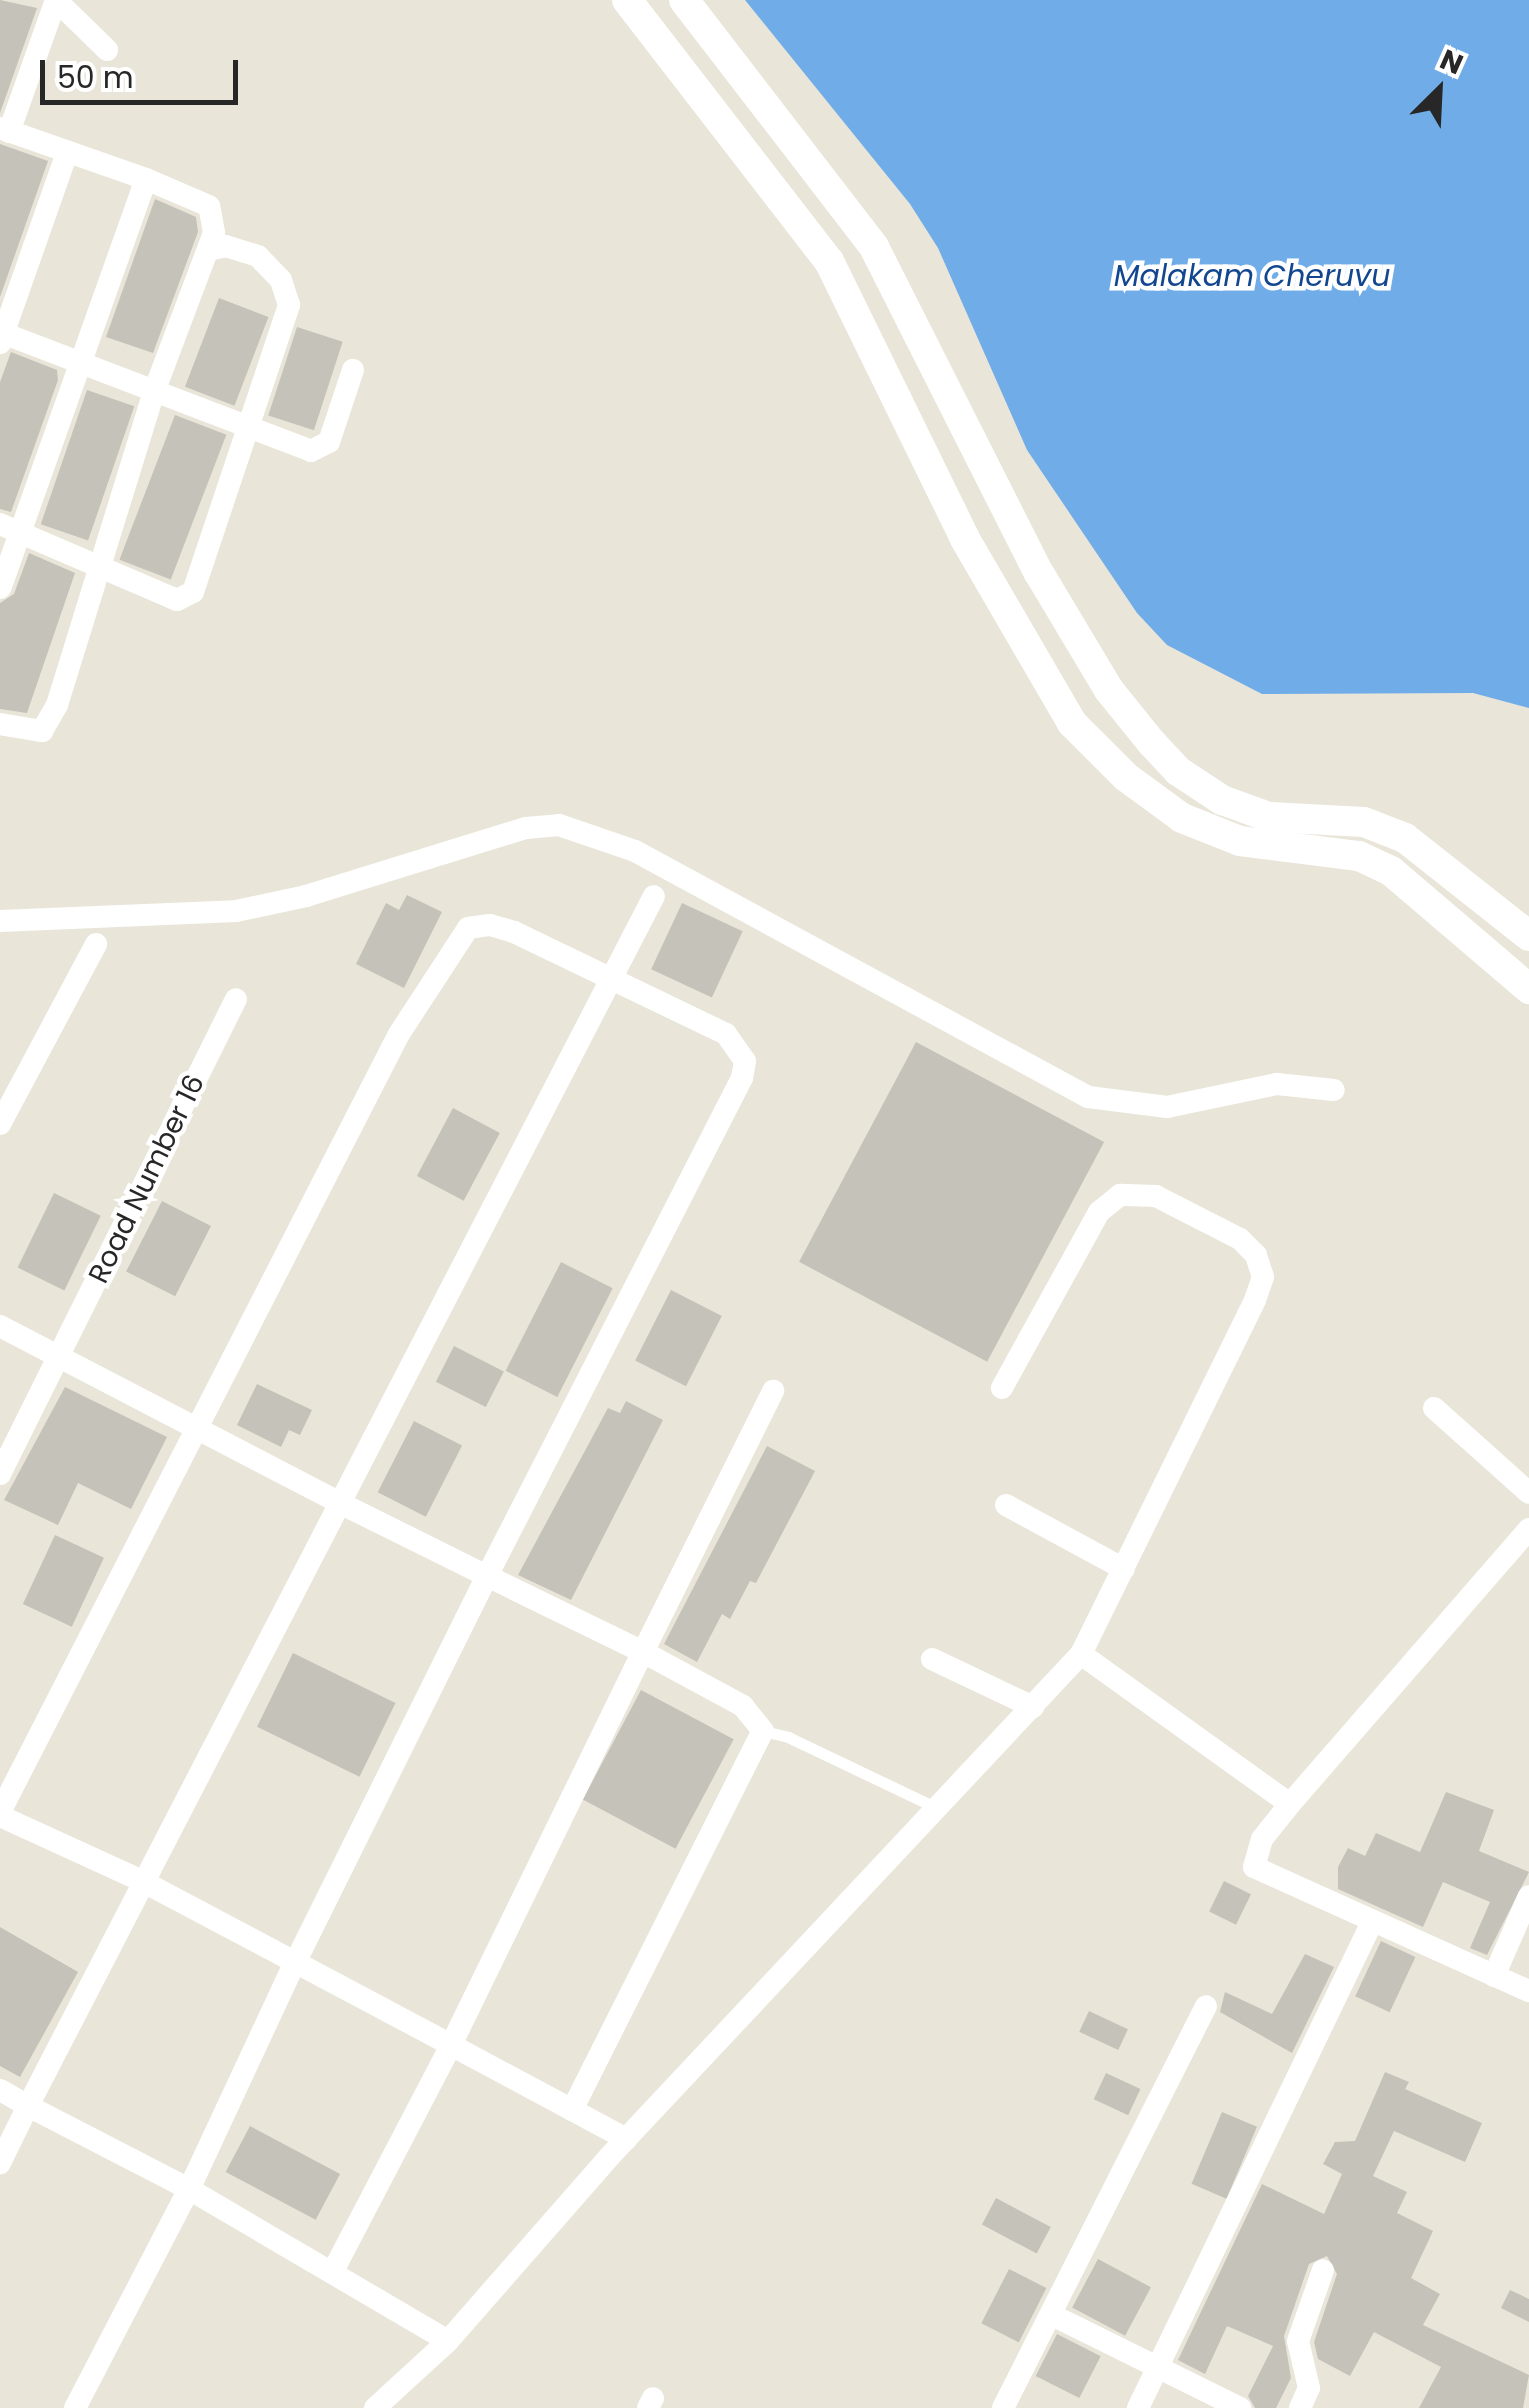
<!DOCTYPE html>
<html>
<head>
<meta charset="utf-8">
<style>
	body { margin:0 }
	#map { position:relative; width:1529px; height:2408px; overflow:hidden; background:#e9e6d9; font-family:Poppins,sans-serif }
	div>[style] { position:absolute }
	.water>* { inset:0; background:#6face8 }
	.building>* { inset:0; background:#c4c2b9; transform-origin:0 0 }
	.service>* { height:11px; margin:-5.5px; padding:0 5.5px; transform-origin:5.5px; border-radius:5.5px; background:#fff }
	.minor>* { height:22px; margin:-11px; padding:0 11px; transform-origin:11px; border-radius:11px; background:#fff }
	.tertiary>* { height:30px; margin:-15px; padding:0 15px; transform-origin:15px; border-radius:15px; background:#fff }
	span { translate:-50% -50%; white-space:nowrap; text-align:center; line-height:1.15; -webkit-text-stroke:9px #fff; paint-order:stroke }
	.street-label { font-size:28px; color:#272727 }
	.water-label { font-size:30px; color:#124790; font-style:italic }
	.north { position:absolute; left:1389px; top:40px; width:100px; height:100px; -webkit-text-stroke:8px #fff; paint-order:stroke; rotate:24deg; font-size:28px; font-weight:700; line-height:40px; text-align:center; color:#272727 }
	.north::after { content:''; display:block; margin:auto; width:35px; height:45px; background:#272727; clip-path:polygon(50% 0,100% 100%,50% 72%,0 100%) }
	.scale { position:absolute; left:40px; top:60px; width:198px; height:45px; box-sizing:border-box; border:5px solid #272727; border-top:0; padding-left:12px; font-size:30px; line-height:35px; white-space:nowrap; color:#272727; -webkit-text-stroke:8px #fff; paint-order:stroke }
</style>
</head>
<body>
<div id="map">
	<div class="water">
		<i style="clip-path:polygon(745px 0,1529px 0,1529px 708px,1473px 693px,1262px 694px,1167px 645px,1137px 613px,1027px 450px,938px 248px,910px 204px)"></i>
	</div>
	<div class="building">
		<i style="clip-path:polygon(0 0,37px 8px,0 113px)"></i>
		<i style="clip-path:polygon(0 144px,48px 161px,0 297px)"></i>
		<i style="clip-path:polygon(155px 199px,196px 217px,198px 232px,153px 353px,106px 337px)"></i>
		<i style="left:219px;top:298px;width:53px;height:95px;rotate:21deg"></i>
		<i style="left:297px;top:327px;width:48px;height:93px;rotate:18deg"></i>
		<i style="clip-path:polygon(11px 352px,57px 370px,58px 380px,11px 512px,0 509px,0 382px)"></i>
		<i style="left:87px;top:390px;width:50px;height:142px;rotate:19deg"></i>
		<i style="left:175px;top:415px;width:55px;height:155px;rotate:21deg"></i>
		<i style="clip-path:polygon(29px 553px,75px 573px,27px 713px,0 709px,0 603px,14px 594px)"></i>
		<i style="clip-path:polygon(407px 895px,442px 912px,404px 988px,356px 964px,386px 903px,399px 910px)"></i>
		<i style="left:682px;top:903px;width:67px;height:73px;rotate:25deg"></i>
		<i style="left:916px;top:1042px;width:213px;height:249px;rotate:28deg"></i>
		<i style="left:453px;top:1108px;width:53px;height:77px;rotate:28deg"></i>
		<i style="left:54px;top:1193px;width:52px;height:83px;rotate:26deg"></i>
		<i style="left:162px;top:1201px;width:55px;height:79px;rotate:27deg"></i>
		<i style="left:561px;top:1262px;width:58px;height:122px;rotate:27deg"></i>
		<i style="left:671px;top:1290px;width:57px;height:79px;rotate:27deg"></i>
		<i style="left:454px;top:1346px;width:56px;height:40px;rotate:27deg"></i>
		<i style="clip-path:polygon(257px 1384px,312px 1410px,300px 1435px,289px 1430px,281px 1447px,237px 1425px)"></i>
		<i style="clip-path:polygon(65px 1387px,167px 1437px,131px 1509px,78px 1483px,58px 1525px,4px 1500px)"></i>
		<i style="clip-path:polygon(626px 1401px,663px 1420px,571px 1600px,518px 1575px,608px 1408px,620px 1413px)"></i>
		<i style="left:414px;top:1421px;width:54px;height:80px;rotate:27deg"></i>
		<i style="clip-path:polygon(767px 1446px,815px 1471px,756px 1583px,750px 1581px,730px 1619px,722px 1614px,697px 1662px,664px 1644px)"></i>
		<i style="left:55px;top:1535px;width:54px;height:76px;rotate:25deg"></i>
		<i style="left:293px;top:1653px;width:114px;height:82px;rotate:26deg"></i>
		<i style="left:641px;top:1690px;width:105px;height:124px;rotate:28deg"></i>
		<i style="clip-path:polygon(1446px 1792px,1494px 1810px,1479px 1851px,1529px 1872px,1487px 1955px,1470px 1948px,1490px 1902px,1443px 1882px,1423px 1927px,1338px 1889px,1338px 1867px,1348px 1848px,1365px 1856px,1376px 1833px,1420px 1852px)"></i>
		<i style="left:1224px;top:1881px;width:30px;height:34px;rotate:26deg"></i>
		<i style="clip-path:polygon(0 1927px,78px 1972px,20px 2077px,0 2066px)"></i>
		<i style="left:1381px;top:1941px;width:38px;height:61px;rotate:25deg"></i>
		<i style="clip-path:polygon(1305px 1954px,1334px 1967px,1292px 2053px,1220px 2012px,1225px 1992px,1272px 2014px)"></i>
		<i style="left:1089px;top:2011px;width:43px;height:23px;rotate:25deg"></i>
		<i style="clip-path:polygon(1385px 2072px,1409px 2082px,1405px 2089px,1482px 2123px,1465px 2162px,1394px 2131px,1373px 2176px,1407px 2192px,1397px 2213px,1433px 2231px,1411px 2278px,1440px 2294px,1423px 2325px,1529px 2375px,1523px 2408px,1419px 2408px,1441px 2367px,1374px 2332px,1350px 2376px,1318px 2359px,1314px 2342px,1337px 2274px,1327px 2256px,1309px 2264px,1284px 2336px,1291px 2378px,1276px 2408px,1255px 2408px,1248px 2396px,1273px 2346px,1227px 2326px,1205px 2374px,1178px 2360px,1262px 2184px,1324px 2214px,1342px 2174px,1323px 2164px,1335px 2142px,1355px 2141px)"></i>
		<i style="left:1106px;top:2073px;width:38px;height:29px;rotate:25deg"></i>
		<i style="left:1222px;top:2112px;width:38px;height:78px;rotate:23deg"></i>
		<i style="left:250px;top:2126px;width:102px;height:52px;rotate:28deg"></i>
		<i style="left:996px;top:2198px;width:62px;height:30px;rotate:28deg"></i>
		<i style="left:1098px;top:2259px;width:60px;height:55px;rotate:28deg"></i>
		<i style="left:1009px;top:2269px;width:42px;height:61px;rotate:27deg"></i>
		<i style="clip-path:polygon(1510px 2290px,1529px 2299px,1529px 2322px,1501px 2308px)"></i>
		<i style="left:1057px;top:2334px;width:49px;height:47px;rotate:27deg"></i>
	</div>
	<div class="service">
		<i style="left:763px;top:1731px;width:26px;rotate:13deg"></i>
		<i style="left:788px;top:1737px;width:165px;rotate:25.5deg"></i>
	</div>
	<div class="minor">
		<i style="left:57px;top:1px;width:70px;rotate:44.4deg"></i>
		<i style="left:0;top:128px;width:155px;rotate:19.3deg"></i>
		<i style="left:146px;top:179px;width:434px;rotate:109.6deg"></i>
		<i style="left:9px;top:132px;width:140px;rotate:-70.4deg"></i>
		<i style="left:0;top:332px;width:333px;rotate:20.9deg"></i>
		<i style="left:311px;top:451px;width:20px;rotate:-27deg"></i>
		<i style="left:329px;top:442px;width:76px;rotate:-71.6deg"></i>
		<i style="left:0;top:343px;width:201px;rotate:-70.6deg"></i>
		<i style="left:0;top:524px;width:193px;rotate:23.2deg"></i>
		<i style="left:177px;top:600px;width:18px;rotate:-27deg"></i>
		<i style="left:193px;top:592px;width:303px;rotate:-71.5deg"></i>
		<i style="left:289px;top:305px;width:26px;rotate:-108deg"></i>
		<i style="left:281px;top:280px;width:33px;rotate:-134deg"></i>
		<i style="left:258px;top:256px;width:34px;rotate:-163deg"></i>
		<i style="left:226px;top:246px;width:17px;rotate:167deg"></i>
		<i style="left:0;top:724px;width:43px;rotate:9.5deg"></i>
		<i style="left:42px;top:731px;width:30px;rotate:-60deg"></i>
		<i style="left:57px;top:705px;width:331px;rotate:-72.8deg"></i>
		<i style="left:155px;top:389px;width:167px;rotate:-69.3deg"></i>
		<i style="left:214px;top:233px;width:27px;rotate:-100deg"></i>
		<i style="left:209px;top:206px;width:69px;rotate:-156.8deg"></i>
		<i style="left:0;top:921px;width:236px;rotate:-2.4deg"></i>
		<i style="left:236px;top:911px;width:72px;rotate:-12.1deg"></i>
		<i style="left:306px;top:896px;width:230px;rotate:-17.2deg"></i>
		<i style="left:526px;top:828px;width:33px;rotate:-5deg"></i>
		<i style="left:559px;top:825px;width:80px;rotate:18.9deg"></i>
		<i style="left:635px;top:851px;width:515px;rotate:28.5deg"></i>
		<i style="left:1088px;top:1097px;width:80px;rotate:7.2deg"></i>
		<i style="left:1167px;top:1107px;width:112px;rotate:-11.8deg"></i>
		<i style="left:1277px;top:1084px;width:57px;rotate:6deg"></i>
		<i style="left:0;top:1124px;width:204px;rotate:-61.9deg"></i>
		<i style="left:0;top:1326px;width:383px;rotate:27.5deg"></i>
		<i style="left:340px;top:1503px;width:683px;rotate:-62.65deg"></i>
		<i style="left:1434px;top:1408px;width:127px;rotate:41.8deg"></i>
		<i style="left:0;top:1474px;width:530px;rotate:-63.58deg"></i>
		<i style="left:1006px;top:1505px;width:134px;rotate:28.5deg"></i>
		<i style="left:1529px;top:1529px;width:364px;rotate:131deg"></i>
		<i style="left:1290px;top:1804px;width:45px;rotate:128.7deg"></i>
		<i style="left:1262px;top:1839px;width:29px;rotate:106deg"></i>
		<i style="left:1254px;top:1867px;width:302px;rotate:24.3deg"></i>
		<i style="left:1081px;top:1654px;width:257px;rotate:35.7deg"></i>
		<i style="left:932px;top:1659px;width:112px;rotate:25.4deg"></i>
		<i style="left:0;top:1812px;width:874px;rotate:-62.85deg"></i>
		<i style="left:399px;top:1034px;width:126px;rotate:-56.9deg"></i>
		<i style="left:468px;top:928px;width:22px;rotate:-8deg"></i>
		<i style="left:490px;top:925px;width:25px;rotate:16deg"></i>
		<i style="left:514px;top:932px;width:235px;rotate:25.7deg"></i>
		<i style="left:726px;top:1034px;width:33px;rotate:55deg"></i>
		<i style="left:745px;top:1061px;width:17px;rotate:100deg"></i>
		<i style="left:742px;top:1078px;width:559px;rotate:117.11deg"></i>
		<i style="left:487px;top:1576px;width:164px;rotate:-153.6deg"></i>
		<i style="left:340px;top:1503px;width:679px;rotate:117.36deg"></i>
		<i style="left:28px;top:2106px;width:32px;rotate:-150deg"></i>
		<i style="left:0;top:1816px;width:154px;rotate:24.6deg"></i>
		<i style="left:140px;top:1880px;width:175px;rotate:27.9deg"></i>
		<i style="left:295px;top:1962px;width:177px;rotate:28deg"></i>
		<i style="left:451px;top:2045px;width:437px;rotate:-64deg"></i>
		<i style="left:643px;top:1652px;width:174px;rotate:-154deg"></i>
		<i style="left:487px;top:1576px;width:431px;rotate:116.4deg"></i>
		<i style="left:295px;top:1962px;width:251px;rotate:115deg"></i>
		<i style="left:189px;top:2189px;width:181px;rotate:-152.7deg"></i>
		<i style="left:28px;top:2106px;width:64px;rotate:116.2deg"></i>
		<i style="left:1494px;top:1976px;width:87px;rotate:-66.4deg"></i>
		<i style="left:572px;top:2110px;width:424px;rotate:-63.3deg"></i>
		<i style="left:763px;top:1731px;width:32px;rotate:-129deg"></i>
		<i style="left:743px;top:1706px;width:114px;rotate:-151.6deg"></i>
		<i style="left:643px;top:1652px;width:292px;rotate:-63.5deg"></i>
		<i style="left:333px;top:2271px;width:255px;rotate:-62.4deg"></i>
		<i style="left:451px;top:2045px;width:199px;rotate:28.2deg"></i>
		<i style="left:1052px;top:2315px;width:210px;rotate:26.3deg"></i>
		<i style="left:75px;top:2408px;width:247px;rotate:-62.5deg"></i>
		<i style="left:189px;top:2189px;width:300px;rotate:30.4deg"></i>
		<i style="left:375px;top:2408px;width:99px;rotate:-42.5deg"></i>
		<i style="left:448px;top:2341px;width:244px;rotate:-48.8deg"></i>
		<i style="left:609px;top:2157px;width:690px;rotate:-46.82deg"></i>
		<i style="left:1081px;top:1654px;width:394px;rotate:-63.8deg"></i>
		<i style="left:1255px;top:1300px;width:24px;rotate:-71deg"></i>
		<i style="left:1263px;top:1277px;width:23px;rotate:-108deg"></i>
		<i style="left:1256px;top:1255px;width:23px;rotate:-135deg"></i>
		<i style="left:1240px;top:1239px;width:94px;rotate:-152.9deg"></i>
		<i style="left:1156px;top:1196px;width:36px;rotate:-178deg"></i>
		<i style="left:1120px;top:1195px;width:27px;rotate:141deg"></i>
		<i style="left:1099px;top:1212px;width:201px;rotate:118.9deg"></i>
		<i style="left:648px;top:2408px;width:11px;rotate:-63deg"></i>
		<i style="left:1003px;top:2408px;width:450px;rotate:-63.2deg"></i>
		<i style="left:1138px;top:2408px;width:537px;rotate:-64.29deg"></i>
		<i style="left:1300px;top:2408px;width:22px;rotate:-66deg"></i>
		<i style="left:1309px;top:2388px;width:48px;rotate:-103.2deg"></i>
		<i style="left:1298px;top:2341px;width:75px;rotate:-70.6deg"></i>
	</div>
	<div class="tertiary">
		<i style="left:627px;top:0;width:330px;rotate:52.3deg"></i>
		<i style="left:829px;top:261px;width:309px;rotate:63.9deg"></i>
		<i style="left:965px;top:539px;width:213px;rotate:59.8deg"></i>
		<i style="left:1072px;top:723px;width:76px;rotate:45deg"></i>
		<i style="left:1126px;top:777px;width:69px;rotate:36.2deg"></i>
		<i style="left:1182px;top:818px;width:62px;rotate:21.6deg"></i>
		<i style="left:1240px;top:841px;width:120px;rotate:7.2deg"></i>
		<i style="left:1359px;top:856px;width:35px;rotate:25deg"></i>
		<i style="left:1391px;top:871px;width:182px;rotate:40.5deg"></i>
		<i style="left:684px;top:0;width:312px;rotate:52.4deg"></i>
		<i style="left:874px;top:247px;width:365px;rotate:63.2deg"></i>
		<i style="left:1039px;top:573px;width:136px;rotate:59.1deg"></i>
		<i style="left:1109px;top:690px;width:67px;rotate:51.1deg"></i>
		<i style="left:1151px;top:742px;width:40px;rotate:47deg"></i>
		<i style="left:1178px;top:771px;width:53px;rotate:33.4deg"></i>
		<i style="left:1222px;top:800px;width:50px;rotate:19.9deg"></i>
		<i style="left:1269px;top:817px;width:95px;rotate:3deg"></i>
		<i style="left:1364px;top:822px;width:44px;rotate:21.3deg"></i>
		<i style="left:1405px;top:838px;width:158px;rotate:38.3deg"></i>
	</div>
	<div class="street-label">
		<span style="left:147px;top:1179px;rotate:-64deg">Road Number 16</span>
	</div>
	<div class="water-label">
		<span style="left:1252px;top:276px">Malakam Cheruvu</span>
	</div>
	<div class="north">N</div>
	<div class="scale">50 m</div>
</div>
</body>
</html>
